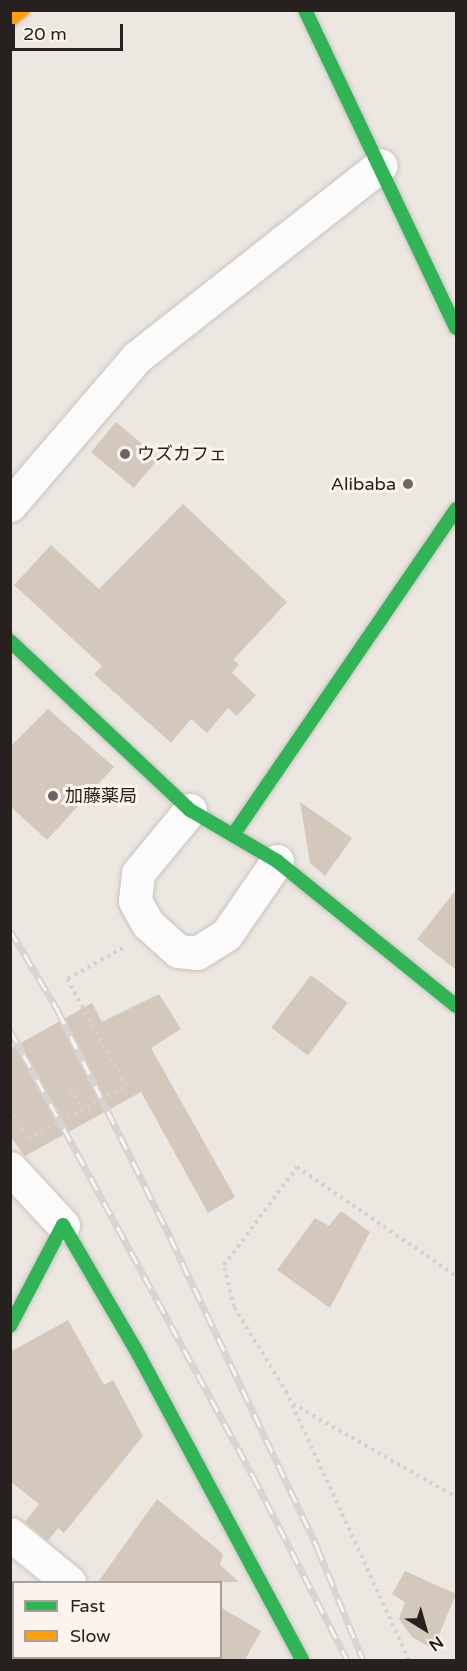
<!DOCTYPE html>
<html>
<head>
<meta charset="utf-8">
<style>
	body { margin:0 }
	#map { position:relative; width:467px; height:1671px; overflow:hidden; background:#ede7e2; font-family:"Varela Round","Noto Sans JP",sans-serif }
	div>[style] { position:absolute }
	.building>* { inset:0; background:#d4c7bc; transform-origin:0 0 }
	.path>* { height:4px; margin-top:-2px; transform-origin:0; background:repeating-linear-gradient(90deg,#d3d1d0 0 3px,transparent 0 7.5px) }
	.roads { filter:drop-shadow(0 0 2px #c8c3bf) drop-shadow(0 0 2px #c8c3bf) }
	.street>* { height:33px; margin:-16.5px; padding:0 16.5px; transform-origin:16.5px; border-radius:16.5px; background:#fcfbfb }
	.fast>* { height:14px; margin:-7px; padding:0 7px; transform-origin:7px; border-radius:7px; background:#30b455 }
	.slow>* { height:14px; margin:-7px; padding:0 7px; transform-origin:7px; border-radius:7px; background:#ff9f0a }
	.rail>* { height:7px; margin-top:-3.5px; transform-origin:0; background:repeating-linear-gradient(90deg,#fdf3ec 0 14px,#d6d4d3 0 28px); box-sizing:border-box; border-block:2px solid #d6d4d3 }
	.path-bridge>* { height:4px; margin-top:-2px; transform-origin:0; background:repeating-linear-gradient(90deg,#d3d1d0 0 3px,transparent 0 7.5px) }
	.dots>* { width:16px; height:16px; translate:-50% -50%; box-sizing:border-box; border:3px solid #fdf3ec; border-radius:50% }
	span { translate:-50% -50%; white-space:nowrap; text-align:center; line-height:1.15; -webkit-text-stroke:6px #fdf3ec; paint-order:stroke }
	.poi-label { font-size:18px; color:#26211e }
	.left { translate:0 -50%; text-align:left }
	.right { translate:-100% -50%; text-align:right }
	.frame { position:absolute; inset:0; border:12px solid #26211e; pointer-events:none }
	.legend { position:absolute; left:12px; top:1581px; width:210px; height:78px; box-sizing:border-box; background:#fdf3ec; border:2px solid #a79f9a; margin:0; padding:8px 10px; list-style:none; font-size:18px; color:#26211e }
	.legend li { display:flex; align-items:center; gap:12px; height:30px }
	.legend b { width:30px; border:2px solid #a79f9a }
	.north { position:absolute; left:395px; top:1599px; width:60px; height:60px; -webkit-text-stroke:4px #fdf3ec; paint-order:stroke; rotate:143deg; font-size:16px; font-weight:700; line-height:24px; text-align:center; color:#26211e }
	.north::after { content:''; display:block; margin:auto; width:21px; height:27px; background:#26211e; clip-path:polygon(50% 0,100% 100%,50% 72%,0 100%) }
	.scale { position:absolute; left:12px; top:24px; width:111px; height:27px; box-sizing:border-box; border:3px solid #26211e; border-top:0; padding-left:8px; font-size:18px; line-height:21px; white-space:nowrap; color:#26211e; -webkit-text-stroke:4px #fdf3ec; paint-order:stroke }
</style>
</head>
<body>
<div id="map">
	<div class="building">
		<i style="left:116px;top:422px;width:56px;height:39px;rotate:40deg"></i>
		<i style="clip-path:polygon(183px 504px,287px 602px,233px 660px,239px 664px,232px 673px,256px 695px,237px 716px,228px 708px,207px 733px,191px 719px,171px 743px,94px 674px,102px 666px,14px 585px,51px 545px,99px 589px)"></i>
		<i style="clip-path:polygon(48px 709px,114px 767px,47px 840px,10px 806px,10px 747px)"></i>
		<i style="clip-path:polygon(300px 802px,352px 838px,325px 876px,310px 863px)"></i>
		<i style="clip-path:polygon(456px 890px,456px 970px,417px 939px)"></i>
		<i style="left:311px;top:975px;width:46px;height:66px;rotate:37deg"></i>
		<i style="clip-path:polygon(159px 994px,181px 1029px,151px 1048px,235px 1197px,208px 1213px,141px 1092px,25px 1156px,10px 1136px,10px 1049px,92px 1003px,102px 1022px)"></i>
		<i style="clip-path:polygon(341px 1211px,370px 1232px,330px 1308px,277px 1270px,315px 1218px,329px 1226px)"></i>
		<i style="clip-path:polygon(68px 1320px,104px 1385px,113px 1380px,143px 1436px,64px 1533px,58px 1528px,48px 1541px,25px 1522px,39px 1504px,10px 1481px,10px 1352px)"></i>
		<i style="clip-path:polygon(157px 1499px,223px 1554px,220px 1565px,239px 1582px,98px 1582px)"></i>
		<i style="clip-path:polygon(405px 1571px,456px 1594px,433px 1649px,412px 1637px,399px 1619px,405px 1602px,392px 1594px)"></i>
		<i style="clip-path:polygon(220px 1607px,261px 1631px,245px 1660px,220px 1660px)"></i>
	</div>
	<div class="path">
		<i style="left:123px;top:948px;width:64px;rotate:151deg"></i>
		<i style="left:67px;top:979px;width:122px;rotate:61.1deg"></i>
		<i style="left:71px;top:1089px;width:23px;rotate:59deg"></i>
		<i style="left:10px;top:1109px;width:31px;rotate:59deg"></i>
		<i style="left:293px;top:1404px;width:188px;rotate:29.7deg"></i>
		<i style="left:409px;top:1660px;width:294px;rotate:-114.6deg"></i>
		<i style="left:287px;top:1393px;width:101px;rotate:-121.6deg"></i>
		<i style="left:234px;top:1307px;width:43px;rotate:-103.4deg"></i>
		<i style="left:224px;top:1265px;width:122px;rotate:-53.3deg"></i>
		<i style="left:297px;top:1167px;width:193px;rotate:34.4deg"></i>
	</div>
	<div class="roads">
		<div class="street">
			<i style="left:10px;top:505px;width:195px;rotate:-49.4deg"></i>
			<i style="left:137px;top:357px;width:310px;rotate:-38.2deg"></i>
			<i style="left:190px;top:810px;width:82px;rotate:129.5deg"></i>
			<i style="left:138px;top:873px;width:28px;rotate:96deg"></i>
			<i style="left:135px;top:901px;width:26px;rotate:61deg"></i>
			<i style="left:148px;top:924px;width:40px;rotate:42deg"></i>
			<i style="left:178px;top:951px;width:19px;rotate:6deg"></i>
			<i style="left:197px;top:953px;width:34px;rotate:-32deg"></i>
			<i style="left:226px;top:935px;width:90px;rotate:-55.4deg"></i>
			<i style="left:10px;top:1168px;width:78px;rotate:47.1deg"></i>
			<i style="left:10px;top:1534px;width:76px;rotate:39.1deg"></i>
			<i style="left:164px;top:1658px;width:6px;rotate:18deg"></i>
		</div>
		<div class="fast">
			<i style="left:305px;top:10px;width:352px;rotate:64.6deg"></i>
			<i style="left:10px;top:641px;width:247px;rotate:43.2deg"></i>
			<i style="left:190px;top:810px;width:101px;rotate:30.4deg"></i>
			<i style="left:277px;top:861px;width:230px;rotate:39deg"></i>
			<i style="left:233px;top:835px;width:395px;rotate:-55.6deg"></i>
			<i style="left:10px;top:1326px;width:114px;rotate:-62.3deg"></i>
			<i style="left:63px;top:1225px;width:143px;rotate:59.7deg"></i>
			<i style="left:135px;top:1348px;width:354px;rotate:61.8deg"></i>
		</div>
		<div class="slow">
			<i style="left:10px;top:20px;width:16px;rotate:-38deg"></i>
		</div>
	</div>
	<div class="rail">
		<i style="left:10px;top:930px;width:94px;rotate:59.3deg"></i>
		<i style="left:58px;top:1011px;width:252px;rotate:63.6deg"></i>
		<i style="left:170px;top:1237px;width:343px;rotate:64.6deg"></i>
		<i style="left:317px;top:1547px;width:122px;rotate:67.8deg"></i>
		<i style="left:10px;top:1030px;width:508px;rotate:61.42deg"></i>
		<i style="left:253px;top:1476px;width:207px;rotate:62.9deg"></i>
	</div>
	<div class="path-bridge">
		<i style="left:28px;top:1139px;width:111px;rotate:-28.4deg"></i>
	</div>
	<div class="dots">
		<i style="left:125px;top:454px;background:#6c6663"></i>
		<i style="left:408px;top:484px;background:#6c6663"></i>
		<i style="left:53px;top:796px;background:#6c6663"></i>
	</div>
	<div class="poi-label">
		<span class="left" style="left:137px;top:454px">ウズカフェ</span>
		<span class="right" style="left:396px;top:484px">Alibaba</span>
		<span class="left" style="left:65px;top:796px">加藤薬局</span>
	</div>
	<div class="frame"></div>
	<ul class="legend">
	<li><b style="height:8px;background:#30b455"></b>Fast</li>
	<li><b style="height:8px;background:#ff9f0a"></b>Slow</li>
	</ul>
	<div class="north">N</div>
	<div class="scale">20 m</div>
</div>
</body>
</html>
